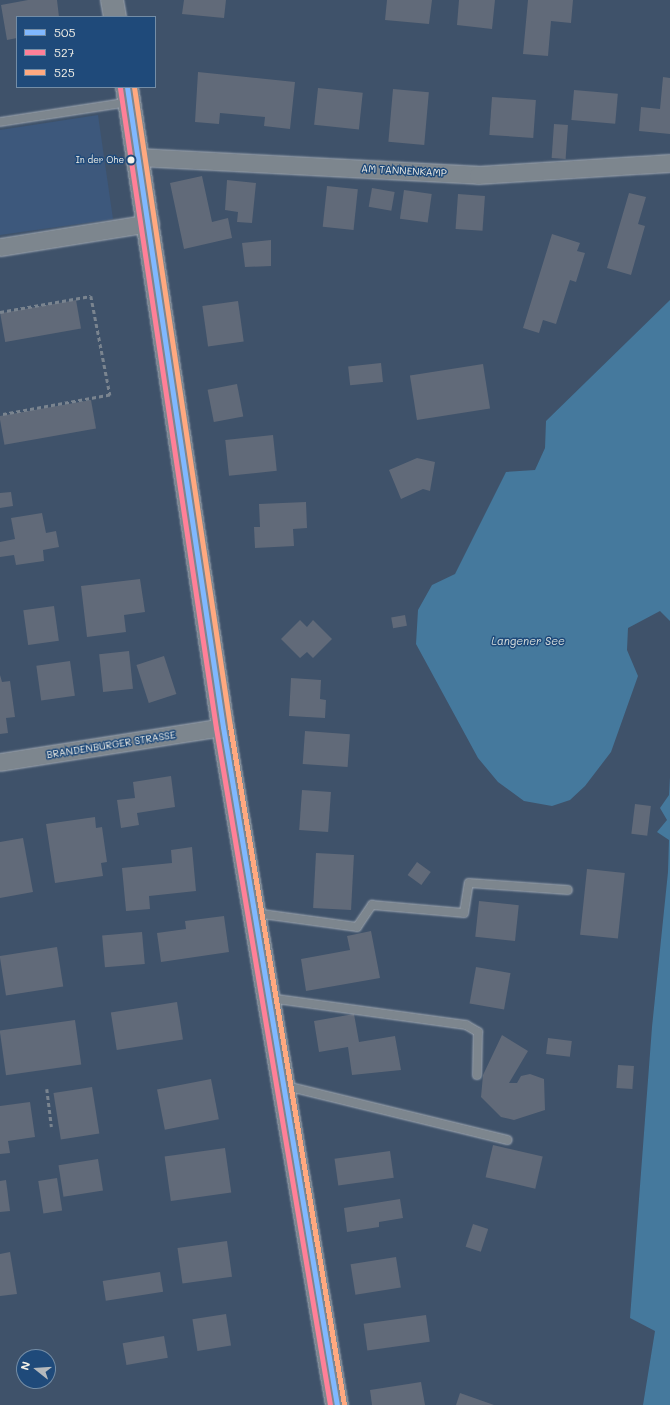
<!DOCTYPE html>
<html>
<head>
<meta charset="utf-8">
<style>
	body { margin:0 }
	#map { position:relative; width:670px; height:1405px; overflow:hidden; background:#3f526a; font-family:Mali,sans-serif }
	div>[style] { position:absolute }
	.built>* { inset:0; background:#3d587c }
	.water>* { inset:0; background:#45799d }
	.building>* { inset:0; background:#616a79; transform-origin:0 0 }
	.path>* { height:2.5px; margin-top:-1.25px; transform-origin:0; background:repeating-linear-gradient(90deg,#7a848f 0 4px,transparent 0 7px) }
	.roads { filter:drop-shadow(0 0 1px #a0a8b2) drop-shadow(0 0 1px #a0a8b2) }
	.lane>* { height:8px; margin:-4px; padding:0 4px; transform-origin:4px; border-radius:4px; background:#7d868e }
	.street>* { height:17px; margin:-8.5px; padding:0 8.5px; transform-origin:8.5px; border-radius:8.5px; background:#7d868e }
	.secondary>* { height:22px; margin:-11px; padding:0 11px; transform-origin:11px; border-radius:11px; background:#7d868e }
	.bus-1>* { height:5px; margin:-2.5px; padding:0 2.5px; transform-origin:2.5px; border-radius:2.5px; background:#80b8ff }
	.bus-2>* { height:5px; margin:-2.5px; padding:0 2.5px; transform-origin:2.5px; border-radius:2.5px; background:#ff8098 }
	.bus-3>* { height:5px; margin:-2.5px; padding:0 2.5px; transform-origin:2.5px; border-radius:2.5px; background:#ffa980 }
	.dots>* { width:11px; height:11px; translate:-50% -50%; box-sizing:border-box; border:2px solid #1f4a7a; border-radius:50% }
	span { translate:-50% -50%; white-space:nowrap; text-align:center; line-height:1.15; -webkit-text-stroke:3px #1f4a7a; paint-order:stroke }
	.bus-label { font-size:9px; color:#f4f1e8 }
	.right { translate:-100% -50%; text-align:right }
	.street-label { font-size:10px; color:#f4f1e8 }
	.water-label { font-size:11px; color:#dae0de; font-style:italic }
	.legend { position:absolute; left:16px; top:16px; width:140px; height:72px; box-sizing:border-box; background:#1f4a7a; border:1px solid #748da6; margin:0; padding:5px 7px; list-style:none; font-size:12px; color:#f4f1e8 }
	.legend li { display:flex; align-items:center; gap:8px; height:20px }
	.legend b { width:20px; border:1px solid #748da6 }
	.north { position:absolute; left:16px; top:1349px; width:40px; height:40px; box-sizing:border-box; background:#1f4a7a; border:1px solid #748da6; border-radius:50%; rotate:287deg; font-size:11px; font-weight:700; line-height:16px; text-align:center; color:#f4f1e8 }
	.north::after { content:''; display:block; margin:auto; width:14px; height:18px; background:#b5b9bc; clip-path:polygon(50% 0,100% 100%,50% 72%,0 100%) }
</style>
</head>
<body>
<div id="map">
	<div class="built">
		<i style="clip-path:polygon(98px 115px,113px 219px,0 235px,0 130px)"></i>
	</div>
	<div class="water">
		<i style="clip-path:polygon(670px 300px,670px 621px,660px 611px,628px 628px,627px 650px,638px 676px,611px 752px,585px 786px,570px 800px,552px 806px,524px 801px,498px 782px,478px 758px,416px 644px,418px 610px,432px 585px,455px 574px,506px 472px,535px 470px,545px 448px,546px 421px)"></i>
		<i style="clip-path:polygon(670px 777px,670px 1405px,643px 1405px,655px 1331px,630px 1318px,652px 1027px,668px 872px,669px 840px,657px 832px,667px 820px,660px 808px,669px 795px)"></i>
	</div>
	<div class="building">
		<i style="clip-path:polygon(28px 0,57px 0,59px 17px,17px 17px,17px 38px,7px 40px,1px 5px)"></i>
		<i style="clip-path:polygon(184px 0,226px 0,224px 18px,182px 14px)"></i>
		<i style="clip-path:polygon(387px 0,432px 0,429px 24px,385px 20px)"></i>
		<i style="clip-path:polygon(459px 0,495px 0,492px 29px,457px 25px)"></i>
		<i style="clip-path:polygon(528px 0,573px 0,571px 23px,551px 21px,548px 56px,523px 54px)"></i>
		<i style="clip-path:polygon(198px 72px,295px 82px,290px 129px,264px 126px,265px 117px,220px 113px,219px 124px,195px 122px)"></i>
		<i style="clip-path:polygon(663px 77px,670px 78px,670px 134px,639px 131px,641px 107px,660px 109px)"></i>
		<i style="left:318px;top:88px;width:45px;height:37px;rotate:6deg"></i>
		<i style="left:393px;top:89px;width:36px;height:53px;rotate:5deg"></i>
		<i style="left:574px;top:90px;width:44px;height:30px;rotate:5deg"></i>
		<i style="left:492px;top:97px;width:44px;height:38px;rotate:4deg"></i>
		<i style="left:554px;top:124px;width:14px;height:34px;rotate:4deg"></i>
		<i style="clip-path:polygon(202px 176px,212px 222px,228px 218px,232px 238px,184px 249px,170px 183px)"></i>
		<i style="clip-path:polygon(227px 180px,256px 183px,252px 223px,237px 222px,238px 212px,225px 210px)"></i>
		<i style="left:327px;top:186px;width:31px;height:41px;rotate:6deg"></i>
		<i style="left:372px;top:188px;width:23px;height:19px;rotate:10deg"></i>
		<i style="left:404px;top:190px;width:28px;height:29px;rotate:8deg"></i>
		<i style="clip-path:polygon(629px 193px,646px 197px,638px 224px,645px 226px,631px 275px,607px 268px)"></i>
		<i style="left:458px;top:194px;width:27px;height:35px;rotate:4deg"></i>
		<i style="clip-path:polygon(552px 234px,580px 243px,577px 251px,585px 253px,576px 282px,570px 280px,556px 324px,543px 320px,539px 333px,523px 328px)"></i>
		<i style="clip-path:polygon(271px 240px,271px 266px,245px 267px,242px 243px)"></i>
		<i style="left:76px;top:300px;width:29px;height:77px;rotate:80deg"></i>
		<i style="left:238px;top:301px;width:41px;height:36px;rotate:82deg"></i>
		<i style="left:381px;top:363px;width:19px;height:33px;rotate:84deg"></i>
		<i style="left:483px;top:364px;width:45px;height:74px;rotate:81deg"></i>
		<i style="left:237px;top:384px;width:33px;height:30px;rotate:79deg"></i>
		<i style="left:91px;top:400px;width:29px;height:93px;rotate:80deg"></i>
		<i style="left:273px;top:435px;width:36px;height:48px;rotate:84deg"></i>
		<i style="clip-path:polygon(417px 458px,435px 462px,430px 491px,423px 489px,401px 499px,389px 470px)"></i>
		<i style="clip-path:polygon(11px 492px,13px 506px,0 508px,0 493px)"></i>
		<i style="clip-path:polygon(306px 502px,307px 528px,293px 529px,294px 546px,255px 548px,254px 527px,260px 527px,259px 504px)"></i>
		<i style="clip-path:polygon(42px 513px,46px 533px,56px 531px,59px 547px,43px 550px,44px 561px,16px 565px,14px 555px,0 557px,0 542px,15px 539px,11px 518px)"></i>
		<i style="clip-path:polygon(140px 579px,145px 612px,124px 615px,126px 632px,87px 637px,81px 586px)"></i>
		<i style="left:54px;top:606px;width:35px;height:31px;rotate:82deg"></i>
		<i style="left:405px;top:615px;width:11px;height:14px;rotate:80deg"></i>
		<i style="clip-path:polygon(300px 620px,307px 627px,313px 620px,332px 639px,313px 658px,307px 652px,300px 658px,281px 639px)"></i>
		<i style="left:129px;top:651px;width:38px;height:30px;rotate:84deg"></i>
		<i style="left:164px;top:656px;width:40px;height:29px;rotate:72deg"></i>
		<i style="left:70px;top:661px;width:35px;height:34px;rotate:82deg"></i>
		<i style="clip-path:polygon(0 675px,2px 682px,10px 681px,15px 717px,6px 718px,8px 733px,0 734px)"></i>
		<i style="clip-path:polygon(291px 678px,321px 680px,320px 699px,326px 700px,325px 718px,289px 716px)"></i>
		<i style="left:305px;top:731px;width:45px;height:33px;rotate:4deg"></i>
		<i style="clip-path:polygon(171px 776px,175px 807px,137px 813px,139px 825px,121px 828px,117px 800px,135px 798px,133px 782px)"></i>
		<i style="left:302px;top:790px;width:29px;height:40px;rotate:4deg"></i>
		<i style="left:635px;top:804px;width:16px;height:30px;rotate:7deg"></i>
		<i style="clip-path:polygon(95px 817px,96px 828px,102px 827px,107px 862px,101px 863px,103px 876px,55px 883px,46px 824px)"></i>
		<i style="clip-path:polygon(23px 838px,33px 892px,0 898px,0 842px)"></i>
		<i style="clip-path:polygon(192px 847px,196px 891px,149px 896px,150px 909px,126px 911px,122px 868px,172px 863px,171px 850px)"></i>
		<i style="left:316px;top:853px;width:38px;height:55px;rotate:3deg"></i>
		<i style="left:417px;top:862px;width:17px;height:16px;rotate:36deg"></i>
		<i style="left:587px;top:869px;width:38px;height:66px;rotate:6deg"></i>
		<i style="left:479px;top:901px;width:40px;height:36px;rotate:6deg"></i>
		<i style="clip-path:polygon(224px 916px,229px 952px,161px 962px,157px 933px,186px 929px,185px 921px)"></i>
		<i style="clip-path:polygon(371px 931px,380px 978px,306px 991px,301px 959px,350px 950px,347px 936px)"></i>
		<i style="left:142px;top:932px;width:32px;height:40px;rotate:85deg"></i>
		<i style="left:57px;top:947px;width:40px;height:58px;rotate:81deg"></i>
		<i style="left:476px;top:967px;width:35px;height:37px;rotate:10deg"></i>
		<i style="left:177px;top:1002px;width:38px;height:67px;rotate:81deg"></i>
		<i style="clip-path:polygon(354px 1014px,359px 1042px,395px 1036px,401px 1070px,352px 1075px,348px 1047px,319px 1052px,314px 1021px)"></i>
		<i style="left:75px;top:1020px;width:45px;height:76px;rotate:82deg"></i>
		<i style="clip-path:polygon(502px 1035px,528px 1051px,509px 1083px,517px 1083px,521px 1076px,530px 1074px,544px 1079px,545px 1110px,514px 1120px,501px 1117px,481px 1097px,483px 1075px)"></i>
		<i style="left:548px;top:1038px;width:24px;height:16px;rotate:7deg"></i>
		<i style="left:618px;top:1065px;width:16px;height:23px;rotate:4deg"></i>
		<i style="left:211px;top:1079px;width:41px;height:55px;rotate:79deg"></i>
		<i style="left:92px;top:1087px;width:47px;height:39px;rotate:81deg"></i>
		<i style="clip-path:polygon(30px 1102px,35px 1137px,8px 1141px,10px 1153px,0 1154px,0 1106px)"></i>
		<i style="left:493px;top:1145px;width:51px;height:33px;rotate:13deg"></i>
		<i style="left:225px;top:1148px;width:45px;height:61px;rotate:82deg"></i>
		<i style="left:390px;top:1151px;width:27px;height:56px;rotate:82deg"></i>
		<i style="left:98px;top:1159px;width:32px;height:40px;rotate:81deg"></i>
		<i style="left:57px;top:1178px;width:33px;height:19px;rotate:81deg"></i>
		<i style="clip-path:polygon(6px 1180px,10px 1211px,0 1212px,0 1181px)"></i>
		<i style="clip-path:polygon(400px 1199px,403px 1218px,379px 1222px,379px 1227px,347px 1232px,344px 1208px)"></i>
		<i style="left:473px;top:1224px;width:16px;height:24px;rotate:18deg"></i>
		<i style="left:227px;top:1241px;width:36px;height:50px;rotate:82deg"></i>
		<i style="clip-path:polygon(10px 1252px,17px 1294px,0 1296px,0 1254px)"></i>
		<i style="left:396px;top:1257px;width:31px;height:46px;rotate:81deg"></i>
		<i style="left:160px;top:1272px;width:20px;height:58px;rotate:81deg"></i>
		<i style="left:226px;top:1314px;width:32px;height:34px;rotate:81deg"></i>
		<i style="left:426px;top:1315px;width:27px;height:63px;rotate:82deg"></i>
		<i style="left:164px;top:1336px;width:22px;height:42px;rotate:80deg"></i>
		<i style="clip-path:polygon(421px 1382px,425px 1405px,372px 1405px,370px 1390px)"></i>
		<i style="clip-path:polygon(460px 1393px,494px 1405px,456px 1405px)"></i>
	</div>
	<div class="path">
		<i style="left:0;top:312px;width:92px;rotate:-10deg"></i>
		<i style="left:91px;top:296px;width:101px;rotate:79.1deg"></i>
		<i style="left:110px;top:395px;width:112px;rotate:169.7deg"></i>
		<i style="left:47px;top:1089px;width:38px;rotate:83deg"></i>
	</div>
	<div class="roads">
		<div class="lane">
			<i style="left:0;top:122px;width:131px;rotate:-8.8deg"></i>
			<i style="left:255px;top:913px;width:103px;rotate:7.8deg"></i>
			<i style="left:357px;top:927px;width:27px;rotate:-56deg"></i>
			<i style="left:372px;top:905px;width:92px;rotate:5deg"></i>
			<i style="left:464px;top:913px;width:30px;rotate:-81deg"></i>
			<i style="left:469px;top:883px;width:99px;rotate:4deg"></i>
			<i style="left:269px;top:998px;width:199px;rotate:7.8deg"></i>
			<i style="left:466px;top:1025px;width:14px;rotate:30deg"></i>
			<i style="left:478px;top:1032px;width:43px;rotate:91.3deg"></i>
			<i style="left:286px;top:1086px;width:228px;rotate:13.7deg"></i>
		</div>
		<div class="street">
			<i style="left:138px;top:157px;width:340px;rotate:3deg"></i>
			<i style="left:478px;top:175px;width:192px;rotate:-3.6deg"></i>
			<i style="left:0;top:247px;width:152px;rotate:-9.1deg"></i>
			<i style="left:0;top:762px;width:226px;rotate:-8.9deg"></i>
		</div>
		<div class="secondary">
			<i style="left:112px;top:0;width:17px;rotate:80deg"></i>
			<i style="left:127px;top:87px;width:647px;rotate:81.47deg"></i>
			<i style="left:223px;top:727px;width:688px;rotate:80.46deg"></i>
		</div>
	</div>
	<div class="bus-1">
		<i style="left:127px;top:87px;width:647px;rotate:81.47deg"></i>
		<i style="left:223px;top:727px;width:688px;rotate:80.46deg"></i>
	</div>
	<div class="bus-2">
		<i style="left:120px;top:88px;width:647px;rotate:81.47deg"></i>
		<i style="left:216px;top:728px;width:687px;rotate:80.44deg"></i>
	</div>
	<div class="bus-3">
		<i style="left:134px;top:87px;width:646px;rotate:81.46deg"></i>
		<i style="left:230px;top:726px;width:688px;rotate:80.46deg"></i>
	</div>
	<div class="dots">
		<i style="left:131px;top:160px;background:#f4f1e8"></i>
	</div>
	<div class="bus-label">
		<span class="right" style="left:124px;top:160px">In der Ohe</span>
	</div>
	<div class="street-label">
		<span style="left:404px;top:171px;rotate:3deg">AM TANNENKAMP</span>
		<span style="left:111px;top:745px;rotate:-9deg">BRANDENBURGER STRASSE</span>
	</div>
	<div class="water-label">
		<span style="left:528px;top:641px">Langener See</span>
	</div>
	<ul class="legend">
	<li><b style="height:5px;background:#80b8ff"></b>505</li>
	<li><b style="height:5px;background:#ff8098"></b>527</li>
	<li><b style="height:5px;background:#ffa980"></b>525</li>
	</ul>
	<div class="north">N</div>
</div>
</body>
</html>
